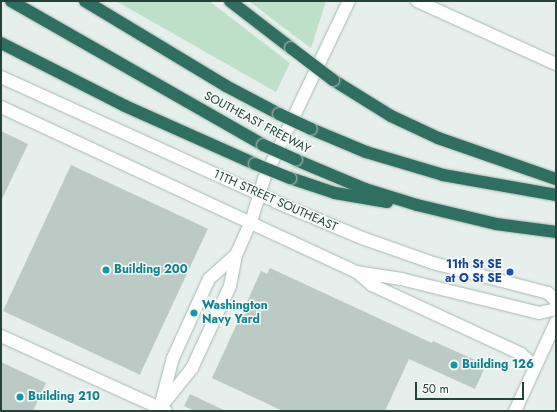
<!DOCTYPE html>
<html>
<head>
<meta charset="utf-8">
<style>
	body { margin:0 }
	#map { position:relative; width:557px; height:412px; overflow:hidden; background:#e6efeb; font-family:Jost,sans-serif }
	div>[style] { position:absolute }
	.green>* { inset:0; background:#bfe0c8 }
	.building>* { inset:0; background:#bbcac4; transform-origin:0 0 }
	.roads { filter:drop-shadow(0 0 1px #a8b8b2) drop-shadow(0 0 1px #a8b8b2) }
	.street>* { height:12px; margin:-6px; padding:0 6px; transform-origin:6px; border-radius:6px; background:#fff }
	.secondary>* { height:12px; margin:-6px; padding:0 6px; transform-origin:6px; border-radius:6px; background:#fff }
	.highway>* { height:12px; margin:-6px; padding:0 6px; transform-origin:6px; border-radius:6px; background:#2f6f62 }
	.bridges { filter:drop-shadow(0 0 1px #c2cac8) drop-shadow(0 0 1px #c2cac8) }
	.highway-bridge>* { height:12px; margin:-6px; padding:0 6px; transform-origin:6px; border-radius:6px; background:#2f6f62 }
	.dots>* { width:11px; height:11px; translate:-50% -50%; box-sizing:border-box; border:2px solid #f7fbf9; border-radius:50% }
	span { translate:-50% -50%; white-space:nowrap; text-align:center; line-height:1.15; -webkit-text-stroke:3px #f7fbf9; paint-order:stroke }
	.street-label { font-size:12px; color:#24423a }
	.transit-label { font-size:12px; color:#164399; font-weight:700 }
	.right { translate:-100% -50%; text-align:right }
	.culture-label { font-size:12px; color:#0d838f; font-weight:700 }
	.left { translate:0 -50%; text-align:left }
	.frame { position:absolute; inset:0; border:2px solid #24423a; pointer-events:none }
	.scale { position:absolute; left:415px; top:382px; width:109px; height:18px; box-sizing:border-box; border:2px solid #24423a; border-top:0; padding-left:5px; font-size:12px; line-height:14px; white-space:nowrap; color:#24423a; -webkit-text-stroke:3px #f7fbf9; paint-order:stroke }
</style>
</head>
<body>
<div id="map">
	<div class="green">
		<i style="clip-path:polygon(116px 1px,209px 1px,290px 63px,276px 92px)"></i>
		<i style="clip-path:polygon(249px 1px,326px 1px,311px 48px,275px 21px)"></i>
	</div>
	<div class="building">
		<i style="clip-path:polygon(1px 131px,28px 144px,1px 201px)"></i>
		<i style="left:71px;top:165px;width:151px;height:161px;rotate:25deg"></i>
		<i style="clip-path:polygon(270px 268px,432px 343px,433px 341px,486px 365px,475px 389px,409px 359px,385px 411px,283px 411px,212px 378px,261px 271px,267px 274px)"></i>
		<i style="clip-path:polygon(1px 362px,46px 383px,33px 411px,1px 411px)"></i>
		<i style="clip-path:polygon(190px 394px,226px 411px,194px 411px,184px 406px)"></i>
	</div>
	<div class="roads">
		<div class="street">
			<i style="left:417px;top:1px;width:153px;rotate:24.4deg"></i>
			<i style="left:1px;top:336px;width:181px;rotate:24.4deg"></i>
			<i style="left:161px;top:403px;width:47px;rotate:-75.1deg"></i>
			<i style="left:173px;top:358px;width:87px;rotate:-65.5deg"></i>
			<i style="left:209px;top:279px;width:36px;rotate:-42deg"></i>
			<i style="left:160px;top:408px;width:51px;rotate:-51.3deg"></i>
			<i style="left:192px;top:368px;width:90px;rotate:-65.1deg"></i>
			<i style="left:230px;top:286px;width:32px;rotate:-79deg"></i>
			<i style="left:236px;top:255px;width:36px;rotate:-66deg"></i>
			<i style="left:251px;top:222px;width:45px;rotate:-73.2deg"></i>
			<i style="left:264px;top:179px;width:197px;rotate:-64.5deg"></i>
			<i style="left:515px;top:411px;width:98px;rotate:-65.3deg"></i>
		</div>
		<div class="secondary">
			<i style="left:1px;top:77px;width:302px;rotate:24.4deg"></i>
			<i style="left:276px;top:202px;width:93px;rotate:22.7deg"></i>
			<i style="left:362px;top:238px;width:75px;rotate:19.4deg"></i>
			<i style="left:433px;top:263px;width:119px;rotate:14.6deg"></i>
			<i style="left:548px;top:293px;width:11px;rotate:45deg"></i>
			<i style="left:1px;top:107px;width:391px;rotate:24.9deg"></i>
			<i style="left:356px;top:272px;width:46px;rotate:8.8deg"></i>
			<i style="left:401px;top:279px;width:142px;rotate:13.8deg"></i>
			<i style="left:539px;top:313px;width:17px;rotate:-13deg"></i>
			<i style="left:357px;top:272px;width:20px;rotate:41deg"></i>
			<i style="left:372px;top:285px;width:164px;rotate:24.8deg"></i>
			<i style="left:521px;top:354px;width:18px;rotate:41deg"></i>
		</div>
		<div class="highway">
			<i style="left:11px;top:1px;width:290px;rotate:29.7deg"></i>
			<i style="left:85px;top:1px;width:165px;rotate:31.1deg"></i>
			<i style="left:226px;top:86px;width:60px;rotate:27.8deg"></i>
			<i style="left:230px;top:1px;width:77px;rotate:37.6deg"></i>
			<i style="left:1px;top:43px;width:139px;rotate:26.9deg"></i>
			<i style="left:125px;top:106px;width:142px;rotate:24deg"></i>
			<i style="left:333px;top:80px;width:68px;rotate:31.8deg"></i>
			<i style="left:391px;top:116px;width:52px;rotate:25.1deg"></i>
			<i style="left:438px;top:138px;width:125px;rotate:19.2deg"></i>
			<i style="left:311px;top:129px;width:60px;rotate:22.7deg"></i>
			<i style="left:366px;top:152px;width:80px;rotate:16.6deg"></i>
			<i style="left:443px;top:175px;width:115px;rotate:10deg"></i>
			<i style="left:296px;top:160px;width:75px;rotate:22.8deg"></i>
			<i style="left:365px;top:189px;width:54px;rotate:17.1deg"></i>
			<i style="left:417px;top:205px;width:81px;rotate:13.5deg"></i>
			<i style="left:496px;top:224px;width:61px;rotate:7.6deg"></i>
			<i style="left:290px;top:178px;width:47px;rotate:18.4deg"></i>
			<i style="left:335px;top:193px;width:53px;rotate:9.8deg"></i>
		</div>
	</div>
	<div class="bridges">
		<div class="highway-bridge">
			<i style="left:291px;top:48px;width:53px;rotate:37.3deg"></i>
			<i style="left:279px;top:114px;width:35px;rotate:25deg"></i>
			<i style="left:263px;top:145px;width:36px;rotate:24deg"></i>
			<i style="left:255px;top:164px;width:38px;rotate:22deg"></i>
		</div>
	</div>
	<div class="dots">
		<i style="left:106px;top:270px;background:#0f9aa8"></i>
		<i style="left:510px;top:272px;background:#1a4fb4"></i>
		<i style="left:194px;top:313px;background:#0f9aa8"></i>
		<i style="left:454px;top:365px;background:#0f9aa8"></i>
		<i style="left:20px;top:397px;background:#0f9aa8"></i>
	</div>
	<div class="street-label">
		<span style="left:257px;top:123px;rotate:28deg">SOUTHEAST FREEWAY</span>
		<span style="left:275px;top:201px;rotate:24deg">11TH STREET SOUTHEAST</span>
	</div>
	<div class="transit-label">
		<span class="right" style="left:502px;top:272px">11th St SE<br>at O St SE</span>
	</div>
	<div class="culture-label">
		<span class="left" style="left:114px;top:270px">Building 200</span>
		<span class="left" style="left:202px;top:313px">Washington<br>Navy Yard</span>
		<span class="left" style="left:462px;top:365px">Building 126</span>
		<span class="left" style="left:28px;top:397px">Building 210</span>
	</div>
	<div class="frame"></div>
	<div class="scale">50 m</div>
</div>
</body>
</html>
